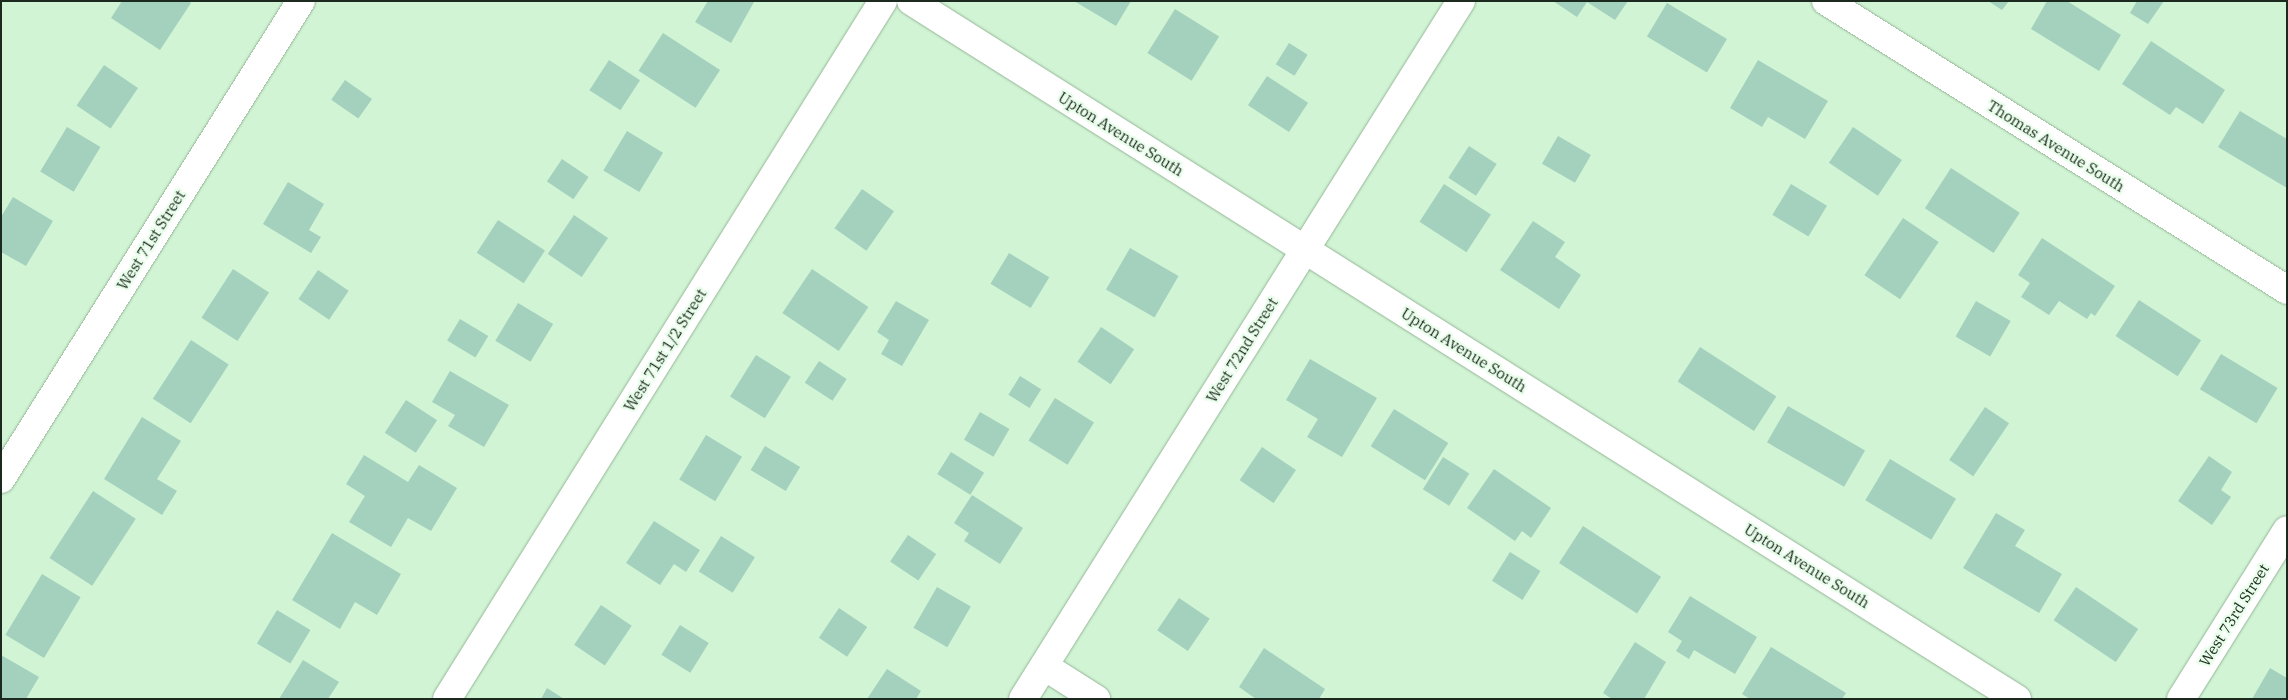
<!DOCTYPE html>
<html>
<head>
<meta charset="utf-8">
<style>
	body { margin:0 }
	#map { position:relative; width:2288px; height:700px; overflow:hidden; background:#d1f4d4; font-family:"IBM Plex Serif",serif }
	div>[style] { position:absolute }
	.building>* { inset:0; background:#a3d1be; transform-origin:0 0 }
	.roads { filter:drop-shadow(0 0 1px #94b597) drop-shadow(0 0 1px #94b597) }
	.minor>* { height:28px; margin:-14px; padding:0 14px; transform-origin:14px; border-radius:14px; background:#fff }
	span { translate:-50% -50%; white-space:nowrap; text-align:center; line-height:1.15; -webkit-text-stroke:4.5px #e8fdea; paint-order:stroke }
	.street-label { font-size:15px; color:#1c291e }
	.frame { position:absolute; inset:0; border:2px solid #1c291e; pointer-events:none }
</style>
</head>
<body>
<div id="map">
	<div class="building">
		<i style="clip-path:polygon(122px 1px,188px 1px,191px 3px,160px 50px,111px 18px)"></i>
		<i style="clip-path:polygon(708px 1px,754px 2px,731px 43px,695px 22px)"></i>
		<i style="clip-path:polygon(1074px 1px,1131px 1px,1116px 26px)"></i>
		<i style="clip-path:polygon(1553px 1px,1628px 1px,1615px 20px,1587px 2px,1577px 17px)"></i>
		<i style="clip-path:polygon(1988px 1px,2009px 1px,2002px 10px)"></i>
		<i style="clip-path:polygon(2047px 1px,2067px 1px,2121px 35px,2099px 71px,2031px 29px)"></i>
		<i style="clip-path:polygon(2137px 1px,2164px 1px,2148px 24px,2130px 13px)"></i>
		<i style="left:1667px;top:3px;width:70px;height:39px;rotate:31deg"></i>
		<i style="left:1175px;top:9px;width:52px;height:52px;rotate:32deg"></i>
		<i style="left:663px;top:33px;width:68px;height:45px;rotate:33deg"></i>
		<i style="clip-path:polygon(2151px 41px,2225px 90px,2203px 124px,2176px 107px,2170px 115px,2122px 84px)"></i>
		<i style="left:1289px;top:43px;width:22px;height:25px;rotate:32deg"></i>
		<i style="left:609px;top:60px;width:37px;height:36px;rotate:33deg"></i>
		<i style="clip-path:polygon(1758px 60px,1828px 101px,1805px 139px,1768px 117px,1762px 127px,1730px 108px)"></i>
		<i style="left:104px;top:65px;width:41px;height:49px;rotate:34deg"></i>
		<i style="left:1267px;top:76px;width:49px;height:35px;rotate:33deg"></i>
		<i style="left:345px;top:80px;width:33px;height:24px;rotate:35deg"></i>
		<i style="clip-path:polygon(2240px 111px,2287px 139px,2287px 188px,2218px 147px)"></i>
		<i style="left:67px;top:127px;width:39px;height:52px;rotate:31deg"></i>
		<i style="left:1853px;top:127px;width:59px;height:43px;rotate:34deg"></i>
		<i style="left:627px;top:131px;width:42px;height:46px;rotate:31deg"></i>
		<i style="left:1558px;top:136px;width:38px;height:32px;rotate:30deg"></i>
		<i style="left:1469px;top:146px;width:33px;height:38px;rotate:33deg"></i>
		<i style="left:562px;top:159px;width:32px;height:27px;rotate:34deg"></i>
		<i style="left:1951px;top:168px;width:82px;height:48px;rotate:33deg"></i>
		<i style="clip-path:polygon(288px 182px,324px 204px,309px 230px,321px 237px,311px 253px,263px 224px)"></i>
		<i style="left:1444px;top:184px;width:56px;height:45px;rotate:33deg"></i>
		<i style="left:1791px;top:184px;width:42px;height:36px;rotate:31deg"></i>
		<i style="left:862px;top:189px;width:39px;height:48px;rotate:35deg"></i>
		<i style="clip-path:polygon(13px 197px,53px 221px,26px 266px,1px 252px,1px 217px)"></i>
		<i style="left:574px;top:215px;width:41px;height:47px;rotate:34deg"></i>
		<i style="left:1903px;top:218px;width:43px;height:69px;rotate:34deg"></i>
		<i style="left:498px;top:220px;width:56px;height:39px;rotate:33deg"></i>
		<i style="clip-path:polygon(1533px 221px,1565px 242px,1555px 257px,1581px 275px,1559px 309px,1500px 270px)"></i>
		<i style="clip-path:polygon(2042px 238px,2115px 286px,2095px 316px,2091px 313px,2087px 319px,2059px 301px,2049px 315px,2021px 297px,2030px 283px,2018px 275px)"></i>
		<i style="left:1130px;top:248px;width:56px;height:48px;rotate:30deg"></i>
		<i style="left:1009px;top:253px;width:47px;height:36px;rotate:31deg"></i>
		<i style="left:233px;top:269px;width:43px;height:58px;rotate:33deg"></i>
		<i style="left:812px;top:269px;width:68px;height:53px;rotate:34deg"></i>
		<i style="left:318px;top:270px;width:37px;height:35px;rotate:34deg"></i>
		<i style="left:2139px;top:300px;width:74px;height:43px;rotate:33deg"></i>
		<i style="clip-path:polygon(896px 301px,929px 320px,902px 366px,881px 354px,889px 340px,877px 332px)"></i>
		<i style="left:1976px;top:301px;width:40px;height:41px;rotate:30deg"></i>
		<i style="left:518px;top:303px;width:41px;height:44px;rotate:31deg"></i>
		<i style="left:460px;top:319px;width:33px;height:25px;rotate:31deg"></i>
		<i style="left:1101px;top:327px;width:40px;height:42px;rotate:34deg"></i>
		<i style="left:191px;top:340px;width:45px;height:70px;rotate:33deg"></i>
		<i style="left:1700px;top:347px;width:91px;height:41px;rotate:33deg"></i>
		<i style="left:2221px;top:354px;width:66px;height:41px;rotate:31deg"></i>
		<i style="left:756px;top:355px;width:41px;height:49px;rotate:32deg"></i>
		<i style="clip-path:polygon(1310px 359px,1377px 398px,1342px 457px,1307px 437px,1318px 419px,1286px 400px)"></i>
		<i style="left:819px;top:361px;width:33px;height:26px;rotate:33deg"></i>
		<i style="clip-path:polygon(450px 371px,509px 405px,484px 447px,448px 426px,455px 415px,432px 402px)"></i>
		<i style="left:1020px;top:376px;width:25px;height:22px;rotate:32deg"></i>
		<i style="left:1055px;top:398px;width:46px;height:50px;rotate:32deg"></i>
		<i style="left:406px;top:400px;width:37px;height:39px;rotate:33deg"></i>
		<i style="left:1788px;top:406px;width:89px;height:42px;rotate:30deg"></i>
		<i style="left:1985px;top:407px;width:29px;height:64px;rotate:34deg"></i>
		<i style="left:1394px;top:409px;width:64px;height:44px;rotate:32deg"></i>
		<i style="left:980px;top:412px;width:34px;height:32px;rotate:30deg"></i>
		<i style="clip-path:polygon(142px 417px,181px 441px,157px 479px,177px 491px,162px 515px,104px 479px)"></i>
		<i style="left:706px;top:435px;width:42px;height:52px;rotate:31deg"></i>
		<i style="left:765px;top:446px;width:41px;height:28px;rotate:31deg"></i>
		<i style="left:1262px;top:447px;width:41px;height:40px;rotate:34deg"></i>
		<i style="left:951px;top:452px;width:39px;height:26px;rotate:32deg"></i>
		<i style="clip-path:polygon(364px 455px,408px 482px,419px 465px,457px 488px,431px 531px,408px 518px,391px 547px,349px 522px,365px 496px,346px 484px)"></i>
		<i style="clip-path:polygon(2209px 456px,2232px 472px,2221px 490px,2231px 497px,2212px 525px,2178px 501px)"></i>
		<i style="left:1443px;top:457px;width:31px;height:38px;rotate:32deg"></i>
		<i style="left:1890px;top:459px;width:77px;height:48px;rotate:31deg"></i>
		<i style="clip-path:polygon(1494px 469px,1551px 508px,1531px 538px,1522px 531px,1515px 541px,1467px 508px)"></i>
		<i style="left:93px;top:491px;width:51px;height:80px;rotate:33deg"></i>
		<i style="clip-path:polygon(972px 495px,1023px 528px,1000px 564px,964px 541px,969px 533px,954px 523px)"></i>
		<i style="clip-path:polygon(1996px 513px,2025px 530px,2015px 546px,2062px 574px,2039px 613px,1963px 568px)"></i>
		<i style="clip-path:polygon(654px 521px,700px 550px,686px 572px,674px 564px,660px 585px,626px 563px)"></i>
		<i style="left:1583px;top:526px;width:93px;height:44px;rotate:33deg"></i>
		<i style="clip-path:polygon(332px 533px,401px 574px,377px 615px,355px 602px,340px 629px,292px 600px)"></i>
		<i style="left:908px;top:535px;width:34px;height:32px;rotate:34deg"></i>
		<i style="left:721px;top:536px;width:40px;height:42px;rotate:32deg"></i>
		<i style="left:1510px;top:552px;width:36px;height:34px;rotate:32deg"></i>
		<i style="left:42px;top:574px;width:45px;height:71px;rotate:31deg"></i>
		<i style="left:937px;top:587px;width:39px;height:47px;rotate:30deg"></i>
		<i style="left:2076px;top:587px;width:75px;height:40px;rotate:34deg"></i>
		<i style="clip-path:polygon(1690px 596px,1757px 637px,1735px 674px,1694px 650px,1689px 659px,1676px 651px,1682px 641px,1668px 632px)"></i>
		<i style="left:1179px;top:598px;width:37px;height:39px;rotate:34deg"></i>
		<i style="left:601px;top:605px;width:37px;height:48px;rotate:34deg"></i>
		<i style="left:839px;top:608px;width:34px;height:36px;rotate:34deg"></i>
		<i style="left:277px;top:610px;width:39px;height:39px;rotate:31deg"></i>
		<i style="left:680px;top:625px;width:34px;height:35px;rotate:32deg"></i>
		<i style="clip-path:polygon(1635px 642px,1666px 662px,1644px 699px,1612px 699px,1603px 693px)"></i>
		<i style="clip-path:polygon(1771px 647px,1846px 693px,1842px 699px,1750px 699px,1742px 694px)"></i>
		<i style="clip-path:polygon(1264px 648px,1325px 689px,1319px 699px,1256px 699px,1239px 687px)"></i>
		<i style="clip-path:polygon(1px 655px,39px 677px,26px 699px,1px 699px)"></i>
		<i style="clip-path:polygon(303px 660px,339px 682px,328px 699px,279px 699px)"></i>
		<i style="clip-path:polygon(2270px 668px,2287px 678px,2286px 699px,2252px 699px)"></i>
		<i style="clip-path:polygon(887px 669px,921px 691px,916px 699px,867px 699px)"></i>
		<i style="clip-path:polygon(547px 688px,564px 699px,541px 699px)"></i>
	</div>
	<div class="roads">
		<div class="minor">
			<i style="left:911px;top:1px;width:1308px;rotate:32.26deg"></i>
			<i style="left:1826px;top:1px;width:544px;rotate:32.08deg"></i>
			<i style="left:1px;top:479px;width:564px;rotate:-57.89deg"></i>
			<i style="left:1044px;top:666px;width:62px;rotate:32.4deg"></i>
			<i style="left:447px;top:699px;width:823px;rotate:-58.01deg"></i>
			<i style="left:1023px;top:699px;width:824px;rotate:-57.89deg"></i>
			<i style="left:2181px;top:699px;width:199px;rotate:-57.9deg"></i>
		</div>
	</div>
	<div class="street-label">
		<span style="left:1121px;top:134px;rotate:32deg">Upton Avenue South</span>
		<span style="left:2056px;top:146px;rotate:32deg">Thomas Avenue South</span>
		<span style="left:151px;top:240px;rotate:-58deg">West 71st Street</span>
		<span style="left:665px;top:350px;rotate:-58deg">West 71st 1/2 Street</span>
		<span style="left:1242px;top:350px;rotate:-58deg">West 72nd Street</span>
		<span style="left:1464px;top:350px;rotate:32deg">Upton Avenue South</span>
		<span style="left:1807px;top:566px;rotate:32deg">Upton Avenue South</span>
		<span style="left:2234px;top:615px;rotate:-58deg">West 73rd Street</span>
	</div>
	<div class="frame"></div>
</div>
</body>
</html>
